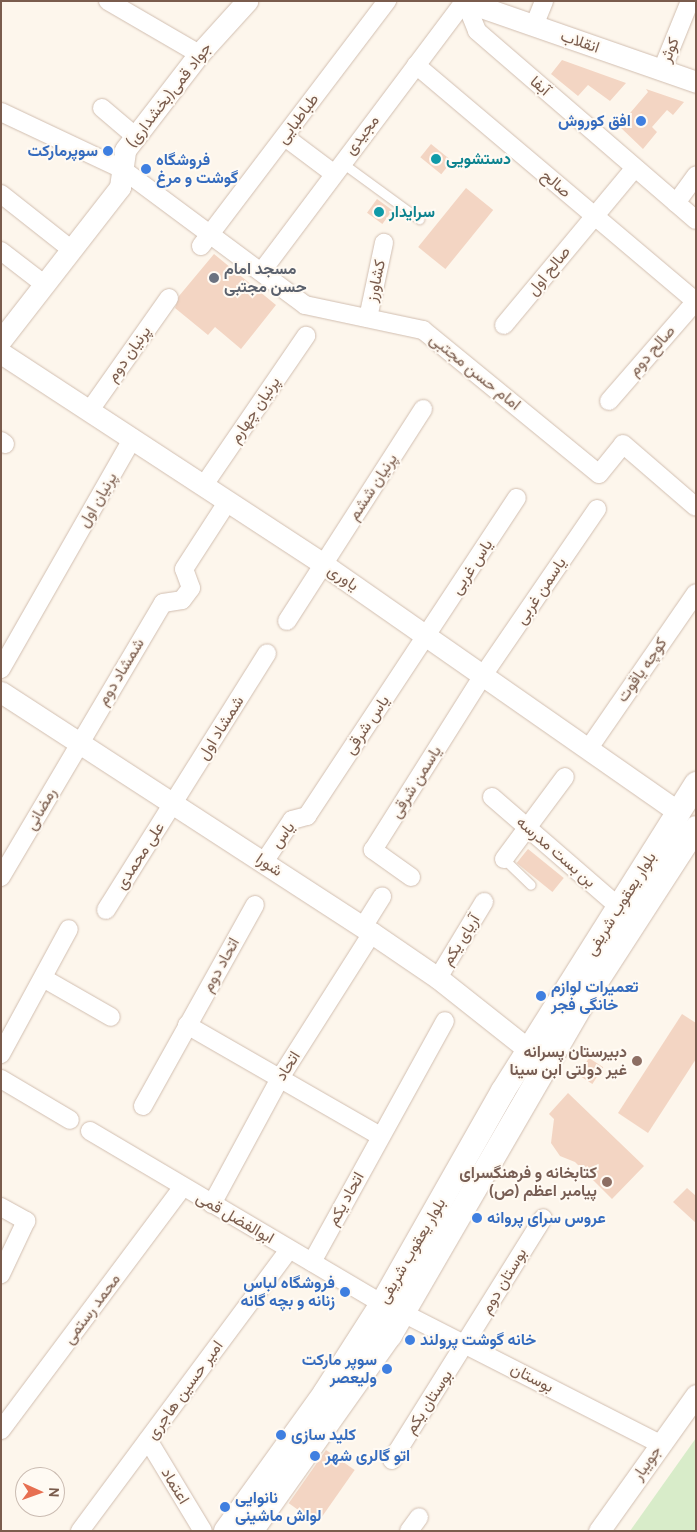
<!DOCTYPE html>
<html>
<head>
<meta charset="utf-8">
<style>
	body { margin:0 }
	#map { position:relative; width:697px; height:1532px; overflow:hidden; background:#fdf6ec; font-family:Cabin,Vazirmatn,sans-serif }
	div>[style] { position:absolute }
	.green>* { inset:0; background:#d8ecc9 }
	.building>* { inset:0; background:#f3d5c3; transform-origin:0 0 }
	.roads { filter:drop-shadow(0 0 1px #d1beb0) drop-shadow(0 0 1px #d1beb0) }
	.service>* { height:9px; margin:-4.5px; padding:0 4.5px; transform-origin:4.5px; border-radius:4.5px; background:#fff }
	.minor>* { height:18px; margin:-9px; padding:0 9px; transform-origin:9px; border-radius:9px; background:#fff }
	.tertiary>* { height:21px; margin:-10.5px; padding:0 10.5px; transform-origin:10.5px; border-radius:10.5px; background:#fff }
	.secondary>* { height:24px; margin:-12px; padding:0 12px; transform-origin:12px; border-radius:12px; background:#fff }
	.dots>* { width:14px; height:14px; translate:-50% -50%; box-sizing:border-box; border:2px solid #fffaf3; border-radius:50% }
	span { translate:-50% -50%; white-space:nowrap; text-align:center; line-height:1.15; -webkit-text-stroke:4px #fffaf3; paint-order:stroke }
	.street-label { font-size:16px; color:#7a5c4d }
	.shop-label { font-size:16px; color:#366cbe; font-weight:700 }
	.right { translate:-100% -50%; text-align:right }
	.left { translate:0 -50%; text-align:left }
	.culture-label { font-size:16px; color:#0d838f; font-weight:700 }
	.worship-label { font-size:16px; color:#5b616d; font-weight:700 }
	.education-label { font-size:16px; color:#785e54; font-weight:700 }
	.frame { position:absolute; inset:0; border:2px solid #7a5c4d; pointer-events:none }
	.north { position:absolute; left:15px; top:1467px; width:50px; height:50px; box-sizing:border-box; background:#fffaf3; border:1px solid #cabbb1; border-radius:50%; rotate:92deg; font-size:14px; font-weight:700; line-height:20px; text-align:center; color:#7a5c4d }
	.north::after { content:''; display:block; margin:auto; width:18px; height:22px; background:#e76f51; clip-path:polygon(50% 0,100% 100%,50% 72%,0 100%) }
</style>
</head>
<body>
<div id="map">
	<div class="green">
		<i style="clip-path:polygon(696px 1438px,696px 1531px,630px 1531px)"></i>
	</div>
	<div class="building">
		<i style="clip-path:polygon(562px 60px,626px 83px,610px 101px,588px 85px,578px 96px,551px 74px)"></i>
		<i style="clip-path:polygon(646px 89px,684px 102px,673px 115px,667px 110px,652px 127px,657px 132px,643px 149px,619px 126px,648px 92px)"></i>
		<i style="left:431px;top:144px;width:27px;height:17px;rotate:39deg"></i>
		<i style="left:466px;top:188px;width:35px;height:76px;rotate:39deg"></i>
		<i style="left:377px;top:199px;width:19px;height:17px;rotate:36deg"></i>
		<i style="clip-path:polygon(214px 254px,276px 305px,241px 349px,215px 327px,208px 335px,175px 308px,179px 296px)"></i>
		<i style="left:528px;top:849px;width:46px;height:18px;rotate:39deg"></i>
		<i style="clip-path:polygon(682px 1014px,696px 1023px,696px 1059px,648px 1133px,618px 1113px)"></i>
		<i style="left:589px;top:1058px;width:17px;height:20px;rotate:33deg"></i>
		<i style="clip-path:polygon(568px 1093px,644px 1166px,612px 1199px,575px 1162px,560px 1156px,551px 1143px,554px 1119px,549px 1114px)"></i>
		<i style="clip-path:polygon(687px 1188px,696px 1196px,696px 1223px,673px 1202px)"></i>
		<i style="left:326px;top:1450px;width:35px;height:65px;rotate:35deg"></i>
	</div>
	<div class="roads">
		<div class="service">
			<i style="left:341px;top:162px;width:97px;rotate:36.2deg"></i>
			<i style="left:504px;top:859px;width:37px;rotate:44deg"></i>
		</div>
		<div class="minor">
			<i style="left:108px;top:1px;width:105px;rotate:30.2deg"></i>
			<i style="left:465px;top:1px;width:32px;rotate:68deg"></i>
			<i style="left:477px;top:31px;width:289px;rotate:40.8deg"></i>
			<i style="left:534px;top:26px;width:27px;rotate:-68deg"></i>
			<i style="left:416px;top:65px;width:367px;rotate:40.2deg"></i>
			<i style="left:662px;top:70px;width:74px;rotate:-67.9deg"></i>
			<i style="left:102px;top:108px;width:43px;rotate:40.3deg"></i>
			<i style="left:1px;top:112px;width:134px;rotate:25.2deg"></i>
			<i style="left:122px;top:169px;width:228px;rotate:36.6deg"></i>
			<i style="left:305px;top:305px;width:121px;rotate:12deg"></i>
			<i style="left:423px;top:330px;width:227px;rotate:39.3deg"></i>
			<i style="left:599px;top:474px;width:38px;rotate:-51deg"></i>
			<i style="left:623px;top:444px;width:96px;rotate:40.8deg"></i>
			<i style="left:285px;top:137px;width:60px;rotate:36.9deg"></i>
			<i style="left:1px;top:194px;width:90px;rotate:38.3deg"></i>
			<i style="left:676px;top:203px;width:34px;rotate:-54deg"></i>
			<i style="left:201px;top:246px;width:308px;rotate:-52.8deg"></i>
			<i style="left:1px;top:251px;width:56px;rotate:37.7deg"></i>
			<i style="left:262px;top:271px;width:338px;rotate:-53.1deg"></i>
			<i style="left:368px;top:318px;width:77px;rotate:-78deg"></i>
			<i style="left:504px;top:325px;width:204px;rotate:-50.2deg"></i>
			<i style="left:609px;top:401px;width:131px;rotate:-49deg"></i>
			<i style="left:90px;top:410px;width:137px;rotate:-54.8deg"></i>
			<i style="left:1px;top:441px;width:5px;rotate:37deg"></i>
			<i style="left:204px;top:485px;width:181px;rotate:-55.6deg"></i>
			<i style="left:287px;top:621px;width:252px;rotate:-57.3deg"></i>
			<i style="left:1px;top:669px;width:266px;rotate:-60.3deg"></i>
			<i style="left:589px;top:748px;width:188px;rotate:-55.4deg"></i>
			<i style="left:492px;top:797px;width:168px;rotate:40.9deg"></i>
			<i style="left:504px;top:859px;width:102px;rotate:-53.4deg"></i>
			<i style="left:264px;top:862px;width:50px;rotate:-56.3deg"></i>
			<i style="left:292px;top:820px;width:16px;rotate:-15deg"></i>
			<i style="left:307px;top:816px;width:381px;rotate:-56.6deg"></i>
			<i style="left:1px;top:877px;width:318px;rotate:-59.4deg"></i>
			<i style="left:163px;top:603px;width:19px;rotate:-9deg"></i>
			<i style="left:182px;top:600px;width:15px;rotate:-53deg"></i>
			<i style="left:191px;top:588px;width:20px;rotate:-110deg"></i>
			<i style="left:184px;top:569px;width:81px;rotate:-57.1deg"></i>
			<i style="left:411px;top:877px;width:47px;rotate:-144.6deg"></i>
			<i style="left:373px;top:850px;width:208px;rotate:-57.8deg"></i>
			<i style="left:484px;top:674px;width:200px;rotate:-55.6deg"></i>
			<i style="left:106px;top:910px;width:303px;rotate:-57.9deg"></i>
			<i style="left:363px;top:927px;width:36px;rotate:-58deg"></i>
			<i style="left:43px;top:978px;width:78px;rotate:29.8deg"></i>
			<i style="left:438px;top:978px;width:89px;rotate:-58.8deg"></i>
			<i style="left:187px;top:1025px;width:223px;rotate:29.9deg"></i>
			<i style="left:1px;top:1054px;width:142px;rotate:-61.5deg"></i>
			<i style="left:1px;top:1079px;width:80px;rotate:30.7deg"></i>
			<i style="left:143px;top:1106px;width:230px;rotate:-60.9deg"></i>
			<i style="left:90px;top:1131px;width:339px;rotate:30.6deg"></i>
			<i style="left:212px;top:1204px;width:143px;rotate:-61.6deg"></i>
			<i style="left:280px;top:1078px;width:172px;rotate:-57.6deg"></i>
			<i style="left:1px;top:1207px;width:29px;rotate:29deg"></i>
			<i style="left:26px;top:1221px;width:59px;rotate:115.3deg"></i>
			<i style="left:312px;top:1262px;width:275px;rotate:-61.1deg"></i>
			<i style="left:403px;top:1313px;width:288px;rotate:27deg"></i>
			<i style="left:1px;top:1430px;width:302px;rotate:-53.2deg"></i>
			<i style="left:148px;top:1440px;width:106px;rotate:58.9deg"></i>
			<i style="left:392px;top:1460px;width:285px;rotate:-58deg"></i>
			<i style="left:80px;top:1531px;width:350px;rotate:-53.4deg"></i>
			<i style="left:409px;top:1531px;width:17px;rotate:-54deg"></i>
		</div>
		<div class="tertiary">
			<i style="left:464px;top:1px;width:246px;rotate:19.2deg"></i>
			<i style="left:1px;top:340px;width:194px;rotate:-52.1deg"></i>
			<i style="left:120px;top:187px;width:37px;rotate:-82deg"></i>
			<i style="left:125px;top:150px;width:121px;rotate:-52.4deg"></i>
			<i style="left:199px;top:54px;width:72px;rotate:-47.8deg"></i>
			<i style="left:1px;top:353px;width:385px;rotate:33.2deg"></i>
			<i style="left:323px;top:564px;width:434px;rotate:34.9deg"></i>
			<i style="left:1px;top:692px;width:442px;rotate:33deg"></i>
			<i style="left:372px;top:933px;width:80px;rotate:34.3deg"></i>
			<i style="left:438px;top:978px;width:116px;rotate:38.4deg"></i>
			<i style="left:599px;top:1531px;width:167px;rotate:-54.5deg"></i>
		</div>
		<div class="secondary">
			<i style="left:226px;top:1531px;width:170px;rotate:-54.3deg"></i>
			<i style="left:325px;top:1393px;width:106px;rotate:-57.4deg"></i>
			<i style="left:382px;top:1304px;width:245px;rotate:-60.4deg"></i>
			<i style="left:503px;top:1091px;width:363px;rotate:-57.8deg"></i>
			<i style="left:251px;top:1531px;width:240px;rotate:-54.7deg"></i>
			<i style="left:390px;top:1335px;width:379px;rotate:-59.9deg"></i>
			<i style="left:580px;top:1007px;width:213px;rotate:-57.1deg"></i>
		</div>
	</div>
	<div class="dots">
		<i style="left:641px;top:121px;background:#3f7fe0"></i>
		<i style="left:108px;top:151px;background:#3f7fe0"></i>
		<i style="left:436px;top:159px;background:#0f9aa8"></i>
		<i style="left:146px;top:169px;background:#3f7fe0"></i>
		<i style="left:379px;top:212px;background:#0f9aa8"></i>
		<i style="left:214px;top:278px;background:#6b7280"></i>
		<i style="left:541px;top:996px;background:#3f7fe0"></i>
		<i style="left:637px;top:1061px;background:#8d6e63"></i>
		<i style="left:607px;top:1182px;background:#8d6e63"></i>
		<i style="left:477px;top:1218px;background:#3f7fe0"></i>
		<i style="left:345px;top:1292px;background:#3f7fe0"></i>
		<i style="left:410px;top:1340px;background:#3f7fe0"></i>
		<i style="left:387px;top:1369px;background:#3f7fe0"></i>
		<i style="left:281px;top:1435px;background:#3f7fe0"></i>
		<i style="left:315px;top:1456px;background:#3f7fe0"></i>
		<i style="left:225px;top:1507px;background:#3f7fe0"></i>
	</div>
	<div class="street-label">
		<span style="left:580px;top:42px;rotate:19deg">انقلاب</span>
		<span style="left:670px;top:50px;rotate:-68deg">کوثر</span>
		<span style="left:540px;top:86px;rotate:41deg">آبفا</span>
		<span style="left:169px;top:95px;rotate:-52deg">جواد قمی(بخشداری)</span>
		<span style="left:298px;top:119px;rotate:-53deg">طباطبایی</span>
		<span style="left:362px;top:135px;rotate:-52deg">مجیدی</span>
		<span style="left:556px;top:184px;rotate:40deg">صالح</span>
		<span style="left:549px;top:271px;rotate:-51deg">صالح اول</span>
		<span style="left:376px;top:281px;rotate:-78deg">کشاورز</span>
		<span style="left:652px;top:351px;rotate:-49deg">صالح دوم</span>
		<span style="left:129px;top:354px;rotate:-55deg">پرنیان دوم</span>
		<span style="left:475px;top:372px;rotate:39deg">امام حسن مجتبی</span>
		<span style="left:255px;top:410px;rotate:-56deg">پرنیان چهارم</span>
		<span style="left:373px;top:487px;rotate:-57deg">پرنیان ششم</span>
		<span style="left:98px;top:500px;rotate:-60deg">پرنیان اول</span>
		<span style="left:472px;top:567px;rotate:-57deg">یاس غربی</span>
		<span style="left:343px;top:578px;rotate:34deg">یاوری</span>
		<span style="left:541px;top:591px;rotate:-56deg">یاسمن غربی</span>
		<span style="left:642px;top:670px;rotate:-55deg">کوچه یاقوت</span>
		<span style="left:121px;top:672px;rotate:-59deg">شمشاد دوم</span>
		<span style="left:367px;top:725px;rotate:-56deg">یاس شرقی</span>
		<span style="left:221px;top:728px;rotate:-58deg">شمشاد اول</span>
		<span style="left:416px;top:782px;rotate:-58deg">یاسمن شرقی</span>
		<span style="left:41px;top:809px;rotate:-60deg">رمضانی</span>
		<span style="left:283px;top:835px;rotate:-52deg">یاس</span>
		<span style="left:556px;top:852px;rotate:41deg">بن بست مدرسه</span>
		<span style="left:140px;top:856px;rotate:-57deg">علی محمدی</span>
		<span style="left:269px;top:865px;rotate:34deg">شورا</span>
		<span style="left:621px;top:904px;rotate:-58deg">بلوار یعقوب شریفی</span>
		<span style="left:461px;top:940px;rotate:-58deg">آریای یکم</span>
		<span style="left:221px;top:965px;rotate:-61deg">اتحاد دوم</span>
		<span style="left:288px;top:1066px;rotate:-58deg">اتحاد</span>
		<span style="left:346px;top:1199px;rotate:-61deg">اتحاد یکم</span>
		<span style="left:235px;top:1218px;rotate:30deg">ابوالفضل قمی</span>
		<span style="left:412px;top:1251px;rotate:-60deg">بلوار یعقوب شریفی</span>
		<span style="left:504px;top:1281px;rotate:-59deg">بوستان دوم</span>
		<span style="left:92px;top:1309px;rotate:-53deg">محمد رستمی</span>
		<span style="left:532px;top:1378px;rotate:27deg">بوستان</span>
		<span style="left:185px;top:1390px;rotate:-54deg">امیر حسین هاجری</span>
		<span style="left:429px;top:1402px;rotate:-57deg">بوستان یکم</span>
		<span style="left:647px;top:1463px;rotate:-55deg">جویبار</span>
		<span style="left:175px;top:1486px;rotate:59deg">اعتماد</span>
	</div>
	<div class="shop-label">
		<span class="right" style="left:631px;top:121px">افق کوروش</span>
		<span class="right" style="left:98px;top:151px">سوپرمارکت</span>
		<span class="left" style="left:156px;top:169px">فروشگاه<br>گوشت و مرغ</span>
		<span class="left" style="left:551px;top:996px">تعمیرات لوازم<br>خانگی فجر</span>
		<span class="left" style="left:487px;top:1218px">عروس سرای پروانه</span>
		<span class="right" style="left:335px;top:1292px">فروشگاه لباس<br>زنانه و بچه گانه</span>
		<span class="left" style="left:420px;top:1340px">خانه گوشت پرولند</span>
		<span class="right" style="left:377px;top:1369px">سوپر مارکت<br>ولیعصر</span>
		<span class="left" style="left:291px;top:1435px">کلید سازی</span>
		<span class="left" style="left:325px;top:1456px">اتو گالری شهر</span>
		<span class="left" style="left:235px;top:1507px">نانوایی<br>لواش ماشینی</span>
	</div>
	<div class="culture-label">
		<span class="left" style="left:446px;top:159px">دستشویی</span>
		<span class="left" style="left:389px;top:212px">سرایدار</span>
	</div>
	<div class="worship-label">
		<span class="left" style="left:224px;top:278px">مسجد امام<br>حسن مجتبی</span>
	</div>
	<div class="education-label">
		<span class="right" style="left:627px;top:1061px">دبیرستان پسرانه<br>غیر دولتی ابن سینا</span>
		<span class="right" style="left:597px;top:1182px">کتابخانه و فرهنگسرای<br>پیامبر اعظم (ص)</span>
	</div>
	<div class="frame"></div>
	<div class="north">N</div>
</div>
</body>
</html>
